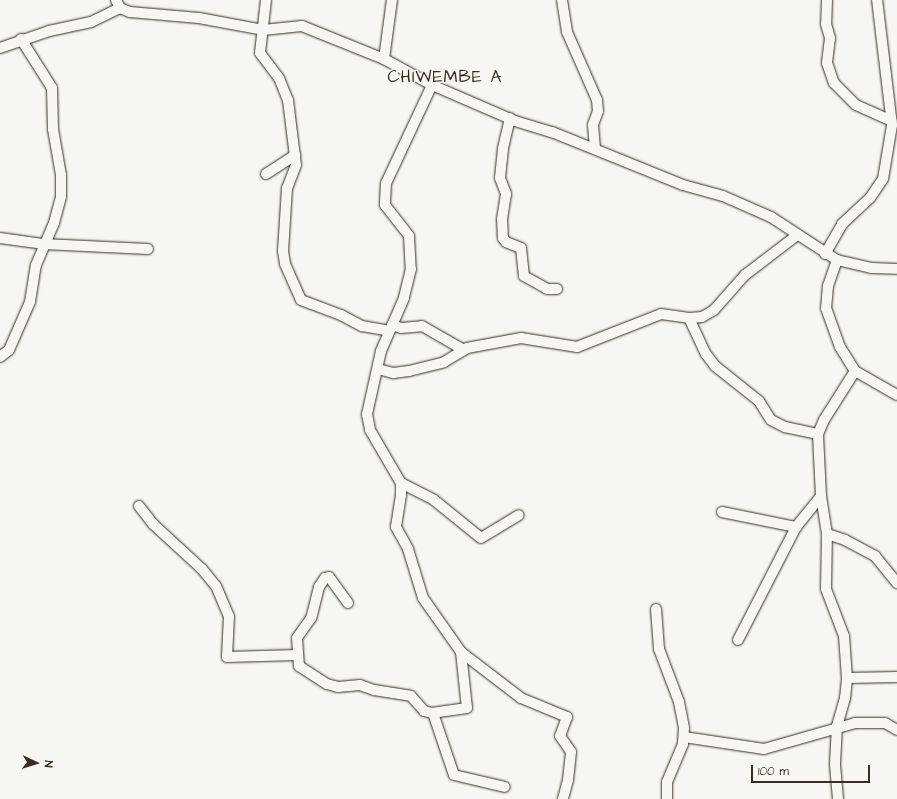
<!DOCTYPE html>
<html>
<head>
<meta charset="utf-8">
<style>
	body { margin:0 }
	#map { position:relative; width:897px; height:799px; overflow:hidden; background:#f6f6f2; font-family:"Architects Daughter",sans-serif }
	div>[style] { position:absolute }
	.roads { filter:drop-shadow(0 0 1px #3b2a1e) drop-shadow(0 0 1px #3b2a1e) }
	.minor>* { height:10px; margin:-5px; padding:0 5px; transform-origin:5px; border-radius:5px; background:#f6f6f2 }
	span { translate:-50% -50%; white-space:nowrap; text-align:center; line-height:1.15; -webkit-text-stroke:3px #f6f6f2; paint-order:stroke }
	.quarter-label { font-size:17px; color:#3b2a1e; letter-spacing:1px }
	.north { position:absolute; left:16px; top:743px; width:40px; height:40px; -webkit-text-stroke:3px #f6f6f2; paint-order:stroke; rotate:94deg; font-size:11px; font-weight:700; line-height:16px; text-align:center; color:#3b2a1e }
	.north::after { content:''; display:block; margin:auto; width:14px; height:18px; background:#3b2a1e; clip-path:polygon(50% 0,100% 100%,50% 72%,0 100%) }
	.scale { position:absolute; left:751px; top:765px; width:119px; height:18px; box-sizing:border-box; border:2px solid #3b2a1e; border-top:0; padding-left:5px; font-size:12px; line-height:14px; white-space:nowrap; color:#3b2a1e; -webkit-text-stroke:3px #f6f6f2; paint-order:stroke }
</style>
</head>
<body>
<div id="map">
	<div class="roads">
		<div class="minor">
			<i style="left:116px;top:0;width:9px;rotate:63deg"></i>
			<i style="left:120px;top:8px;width:11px;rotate:22deg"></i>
			<i style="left:130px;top:12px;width:69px;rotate:5deg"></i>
			<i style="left:199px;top:18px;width:65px;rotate:10.6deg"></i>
			<i style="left:263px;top:30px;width:39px;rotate:-6deg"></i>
			<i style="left:302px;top:26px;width:88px;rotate:21.9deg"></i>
			<i style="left:384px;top:59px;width:55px;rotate:28.4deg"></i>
			<i style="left:432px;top:85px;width:90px;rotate:23.4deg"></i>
			<i style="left:515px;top:121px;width:39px;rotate:17deg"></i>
			<i style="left:552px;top:132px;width:141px;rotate:22deg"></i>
			<i style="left:683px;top:185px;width:41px;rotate:15.4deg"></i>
			<i style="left:723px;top:196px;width:52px;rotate:23.6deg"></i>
			<i style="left:771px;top:217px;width:79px;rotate:33.1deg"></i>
			<i style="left:837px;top:260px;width:36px;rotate:13deg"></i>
			<i style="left:872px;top:268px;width:25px;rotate:2deg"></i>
			<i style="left:266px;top:0;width:53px;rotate:96.5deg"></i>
			<i style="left:260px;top:53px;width:31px;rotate:53deg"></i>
			<i style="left:279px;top:78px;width:24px;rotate:68deg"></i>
			<i style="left:288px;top:100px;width:65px;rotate:83deg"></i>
			<i style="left:296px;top:165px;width:25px;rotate:111deg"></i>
			<i style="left:287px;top:188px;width:63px;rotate:93.6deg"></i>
			<i style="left:283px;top:251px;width:13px;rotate:81deg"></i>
			<i style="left:285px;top:264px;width:39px;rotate:66deg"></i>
			<i style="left:301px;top:300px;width:43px;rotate:20.6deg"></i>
			<i style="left:341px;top:315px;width:24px;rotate:28deg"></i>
			<i style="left:362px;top:326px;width:27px;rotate:10deg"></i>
			<i style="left:562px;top:0;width:32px;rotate:81deg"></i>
			<i style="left:567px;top:32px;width:74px;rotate:66.2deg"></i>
			<i style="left:597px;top:100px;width:11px;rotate:85deg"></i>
			<i style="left:598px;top:111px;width:15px;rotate:110deg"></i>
			<i style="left:593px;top:125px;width:23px;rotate:85deg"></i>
			<i style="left:827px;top:0;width:24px;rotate:92deg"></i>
			<i style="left:826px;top:24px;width:15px;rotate:74deg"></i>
			<i style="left:830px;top:38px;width:25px;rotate:97deg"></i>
			<i style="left:827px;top:63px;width:21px;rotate:71deg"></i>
			<i style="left:834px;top:83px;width:31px;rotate:45deg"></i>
			<i style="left:856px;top:105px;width:39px;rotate:24deg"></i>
			<i style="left:0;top:48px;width:52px;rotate:-19.1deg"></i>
			<i style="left:49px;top:31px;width:43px;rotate:-12.1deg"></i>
			<i style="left:91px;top:22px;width:32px;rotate:-26deg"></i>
			<i style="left:384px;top:59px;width:60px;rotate:-82.3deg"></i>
			<i style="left:432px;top:85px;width:108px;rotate:115.1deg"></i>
			<i style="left:386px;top:183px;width:22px;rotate:93deg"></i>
			<i style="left:385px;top:205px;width:39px;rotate:52deg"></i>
			<i style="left:409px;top:236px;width:33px;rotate:87deg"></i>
			<i style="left:411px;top:269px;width:30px;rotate:104deg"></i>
			<i style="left:404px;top:298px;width:58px;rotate:113.5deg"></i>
			<i style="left:381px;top:351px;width:65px;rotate:102.5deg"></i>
			<i style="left:367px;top:414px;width:16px;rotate:79deg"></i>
			<i style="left:370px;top:430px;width:61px;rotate:59.7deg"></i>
			<i style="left:401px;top:483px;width:12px;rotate:90deg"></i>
			<i style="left:401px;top:495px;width:32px;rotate:99deg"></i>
			<i style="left:396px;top:527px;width:25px;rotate:61deg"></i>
			<i style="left:408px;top:549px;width:51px;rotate:73deg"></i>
			<i style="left:423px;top:598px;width:66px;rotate:54.9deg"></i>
			<i style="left:461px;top:652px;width:56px;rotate:83.9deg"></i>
			<i style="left:467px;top:708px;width:34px;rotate:172deg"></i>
			<i style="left:510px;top:118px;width:32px;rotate:103deg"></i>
			<i style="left:503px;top:149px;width:29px;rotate:96deg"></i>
			<i style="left:500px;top:178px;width:17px;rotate:69deg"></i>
			<i style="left:506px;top:194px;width:25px;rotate:99deg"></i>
			<i style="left:502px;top:219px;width:19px;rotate:87deg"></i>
			<i style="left:503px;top:238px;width:5px;rotate:53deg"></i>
			<i style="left:506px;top:242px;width:16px;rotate:22deg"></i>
			<i style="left:521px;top:248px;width:28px;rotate:84deg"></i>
			<i style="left:524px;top:276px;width:26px;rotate:29deg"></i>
			<i style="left:547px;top:289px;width:10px"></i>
			<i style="left:266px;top:174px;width:35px;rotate:-33deg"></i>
			<i style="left:0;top:238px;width:43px;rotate:7.9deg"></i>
			<i style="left:43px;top:244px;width:105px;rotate:2.7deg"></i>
			<i style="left:825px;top:254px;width:34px;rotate:-60deg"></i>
			<i style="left:842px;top:224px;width:38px;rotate:-43deg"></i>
			<i style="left:870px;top:198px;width:23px;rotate:-56deg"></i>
			<i style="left:883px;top:179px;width:55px;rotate:-80.5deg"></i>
			<i style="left:892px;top:125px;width:126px;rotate:-96.8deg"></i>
			<i style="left:837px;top:260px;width:28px;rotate:109deg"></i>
			<i style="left:828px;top:286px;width:22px;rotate:95deg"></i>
			<i style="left:826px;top:308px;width:41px;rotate:70.3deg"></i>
			<i style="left:840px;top:347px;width:28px;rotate:58deg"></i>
			<i style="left:855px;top:371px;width:48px;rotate:29.7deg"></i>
			<i style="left:689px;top:318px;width:40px;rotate:65deg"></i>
			<i style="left:706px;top:354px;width:15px;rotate:53deg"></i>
			<i style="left:715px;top:366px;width:56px;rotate:38.5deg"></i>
			<i style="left:759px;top:401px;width:22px;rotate:58deg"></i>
			<i style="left:771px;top:420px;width:16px;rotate:27deg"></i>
			<i style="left:785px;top:427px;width:34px;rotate:12deg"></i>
			<i style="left:392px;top:325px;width:9px;rotate:18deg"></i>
			<i style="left:401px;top:328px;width:21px;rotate:-5deg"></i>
			<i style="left:422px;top:326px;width:48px;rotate:29.7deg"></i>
			<i style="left:0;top:357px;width:11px;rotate:-38deg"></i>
			<i style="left:9px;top:350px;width:52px;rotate:-66.4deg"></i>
			<i style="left:30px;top:302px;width:37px;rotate:-81deg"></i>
			<i style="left:36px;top:265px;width:46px;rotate:-66.8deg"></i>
			<i style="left:54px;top:223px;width:27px;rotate:-75deg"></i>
			<i style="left:61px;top:197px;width:22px;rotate:-90deg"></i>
			<i style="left:61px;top:175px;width:47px;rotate:-99.9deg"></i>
			<i style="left:53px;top:129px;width:41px;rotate:-91.4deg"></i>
			<i style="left:52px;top:88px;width:58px;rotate:-122.3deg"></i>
			<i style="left:378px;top:369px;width:16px;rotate:15deg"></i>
			<i style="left:393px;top:373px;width:16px;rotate:-7deg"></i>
			<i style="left:409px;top:371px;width:36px;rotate:-14deg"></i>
			<i style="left:444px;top:362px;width:27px;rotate:-31deg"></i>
			<i style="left:467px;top:348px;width:55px;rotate:-10.5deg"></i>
			<i style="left:521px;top:338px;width:57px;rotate:9.1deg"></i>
			<i style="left:577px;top:347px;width:90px;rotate:-21.4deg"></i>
			<i style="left:661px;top:314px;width:28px;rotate:8deg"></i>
			<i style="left:689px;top:318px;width:13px;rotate:-4deg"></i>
			<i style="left:702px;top:317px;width:14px;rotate:-30deg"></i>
			<i style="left:714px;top:310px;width:47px;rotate:-48.5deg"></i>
			<i style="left:745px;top:275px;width:64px;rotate:-37.4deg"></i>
			<i style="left:401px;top:483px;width:37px;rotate:27deg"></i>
			<i style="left:434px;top:500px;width:60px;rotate:39deg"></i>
			<i style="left:481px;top:538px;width:44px;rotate:-31.2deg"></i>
			<i style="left:139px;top:506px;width:23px;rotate:52deg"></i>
			<i style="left:153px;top:524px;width:67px;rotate:42.6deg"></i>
			<i style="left:202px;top:569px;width:22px;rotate:51deg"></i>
			<i style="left:216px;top:586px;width:33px;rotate:67deg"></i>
			<i style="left:229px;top:616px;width:41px;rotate:92.8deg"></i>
			<i style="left:227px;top:657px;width:70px;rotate:-1.6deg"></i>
			<i style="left:722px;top:512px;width:76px;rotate:11.5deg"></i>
			<i style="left:827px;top:534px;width:19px;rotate:18deg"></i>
			<i style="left:845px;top:540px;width:34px;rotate:28deg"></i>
			<i style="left:875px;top:556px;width:35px;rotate:51deg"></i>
			<i style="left:348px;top:603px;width:32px;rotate:-126deg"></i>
			<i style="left:329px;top:577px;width:4px;rotate:166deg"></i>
			<i style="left:325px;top:578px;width:11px;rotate:124deg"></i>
			<i style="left:319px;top:587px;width:32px;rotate:104deg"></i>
			<i style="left:311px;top:618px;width:24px;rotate:125deg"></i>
			<i style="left:297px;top:638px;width:28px;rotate:86deg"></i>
			<i style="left:299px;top:666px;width:33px;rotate:33deg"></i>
			<i style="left:327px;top:684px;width:11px;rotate:15deg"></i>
			<i style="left:338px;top:687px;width:22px;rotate:-5deg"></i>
			<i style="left:360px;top:685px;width:15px;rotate:20deg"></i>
			<i style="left:374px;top:690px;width:37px;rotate:9deg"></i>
			<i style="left:411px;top:696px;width:20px;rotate:49deg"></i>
			<i style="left:424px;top:711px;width:9px;rotate:13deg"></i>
			<i style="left:433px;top:713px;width:65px;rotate:71.3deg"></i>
			<i style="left:454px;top:775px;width:52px;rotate:13.2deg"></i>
			<i style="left:656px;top:609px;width:40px;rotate:85.7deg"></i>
			<i style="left:659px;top:649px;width:57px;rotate:69.3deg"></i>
			<i style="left:679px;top:702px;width:26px;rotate:79deg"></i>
			<i style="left:684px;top:728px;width:16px;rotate:94deg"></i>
			<i style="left:683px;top:744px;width:41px;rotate:112.8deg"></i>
			<i style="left:667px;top:782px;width:17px;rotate:90deg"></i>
			<i style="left:738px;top:640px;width:127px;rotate:-62.8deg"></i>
			<i style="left:796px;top:527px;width:40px;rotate:-51deg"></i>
			<i style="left:461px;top:652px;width:76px;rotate:37.5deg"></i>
			<i style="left:521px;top:698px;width:50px;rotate:22.4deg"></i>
			<i style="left:567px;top:717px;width:20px;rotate:110deg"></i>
			<i style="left:560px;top:736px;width:19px;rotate:55deg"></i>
			<i style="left:571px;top:752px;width:28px;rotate:96deg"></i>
			<i style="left:568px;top:780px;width:20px;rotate:105deg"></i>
			<i style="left:847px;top:678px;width:50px;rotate:-1.1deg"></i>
			<i style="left:684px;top:737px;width:81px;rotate:8.5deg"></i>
			<i style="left:764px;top:749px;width:95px;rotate:-15.9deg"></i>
			<i style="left:855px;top:723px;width:30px"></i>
			<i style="left:885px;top:723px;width:14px;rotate:30deg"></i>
			<i style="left:838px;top:799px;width:35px;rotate:-95deg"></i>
			<i style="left:835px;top:764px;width:38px;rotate:-87deg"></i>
			<i style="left:837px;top:726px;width:29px;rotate:-74deg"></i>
			<i style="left:845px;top:698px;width:20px;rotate:-84deg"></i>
			<i style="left:847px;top:678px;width:42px;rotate:-94.1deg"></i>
			<i style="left:844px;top:636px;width:50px;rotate:-111deg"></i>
			<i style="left:826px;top:589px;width:55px;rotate:-89deg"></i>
			<i style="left:827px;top:534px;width:38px;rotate:-99deg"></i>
			<i style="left:821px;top:496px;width:62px;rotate:-92.8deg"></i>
			<i style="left:818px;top:434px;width:15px;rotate:-67deg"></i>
			<i style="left:824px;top:420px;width:58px;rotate:-57.7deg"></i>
		</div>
	</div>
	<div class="quarter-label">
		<span style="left:445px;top:78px">CHIWEMBE A</span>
	</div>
	<div class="north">N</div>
	<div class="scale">100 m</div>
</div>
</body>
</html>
